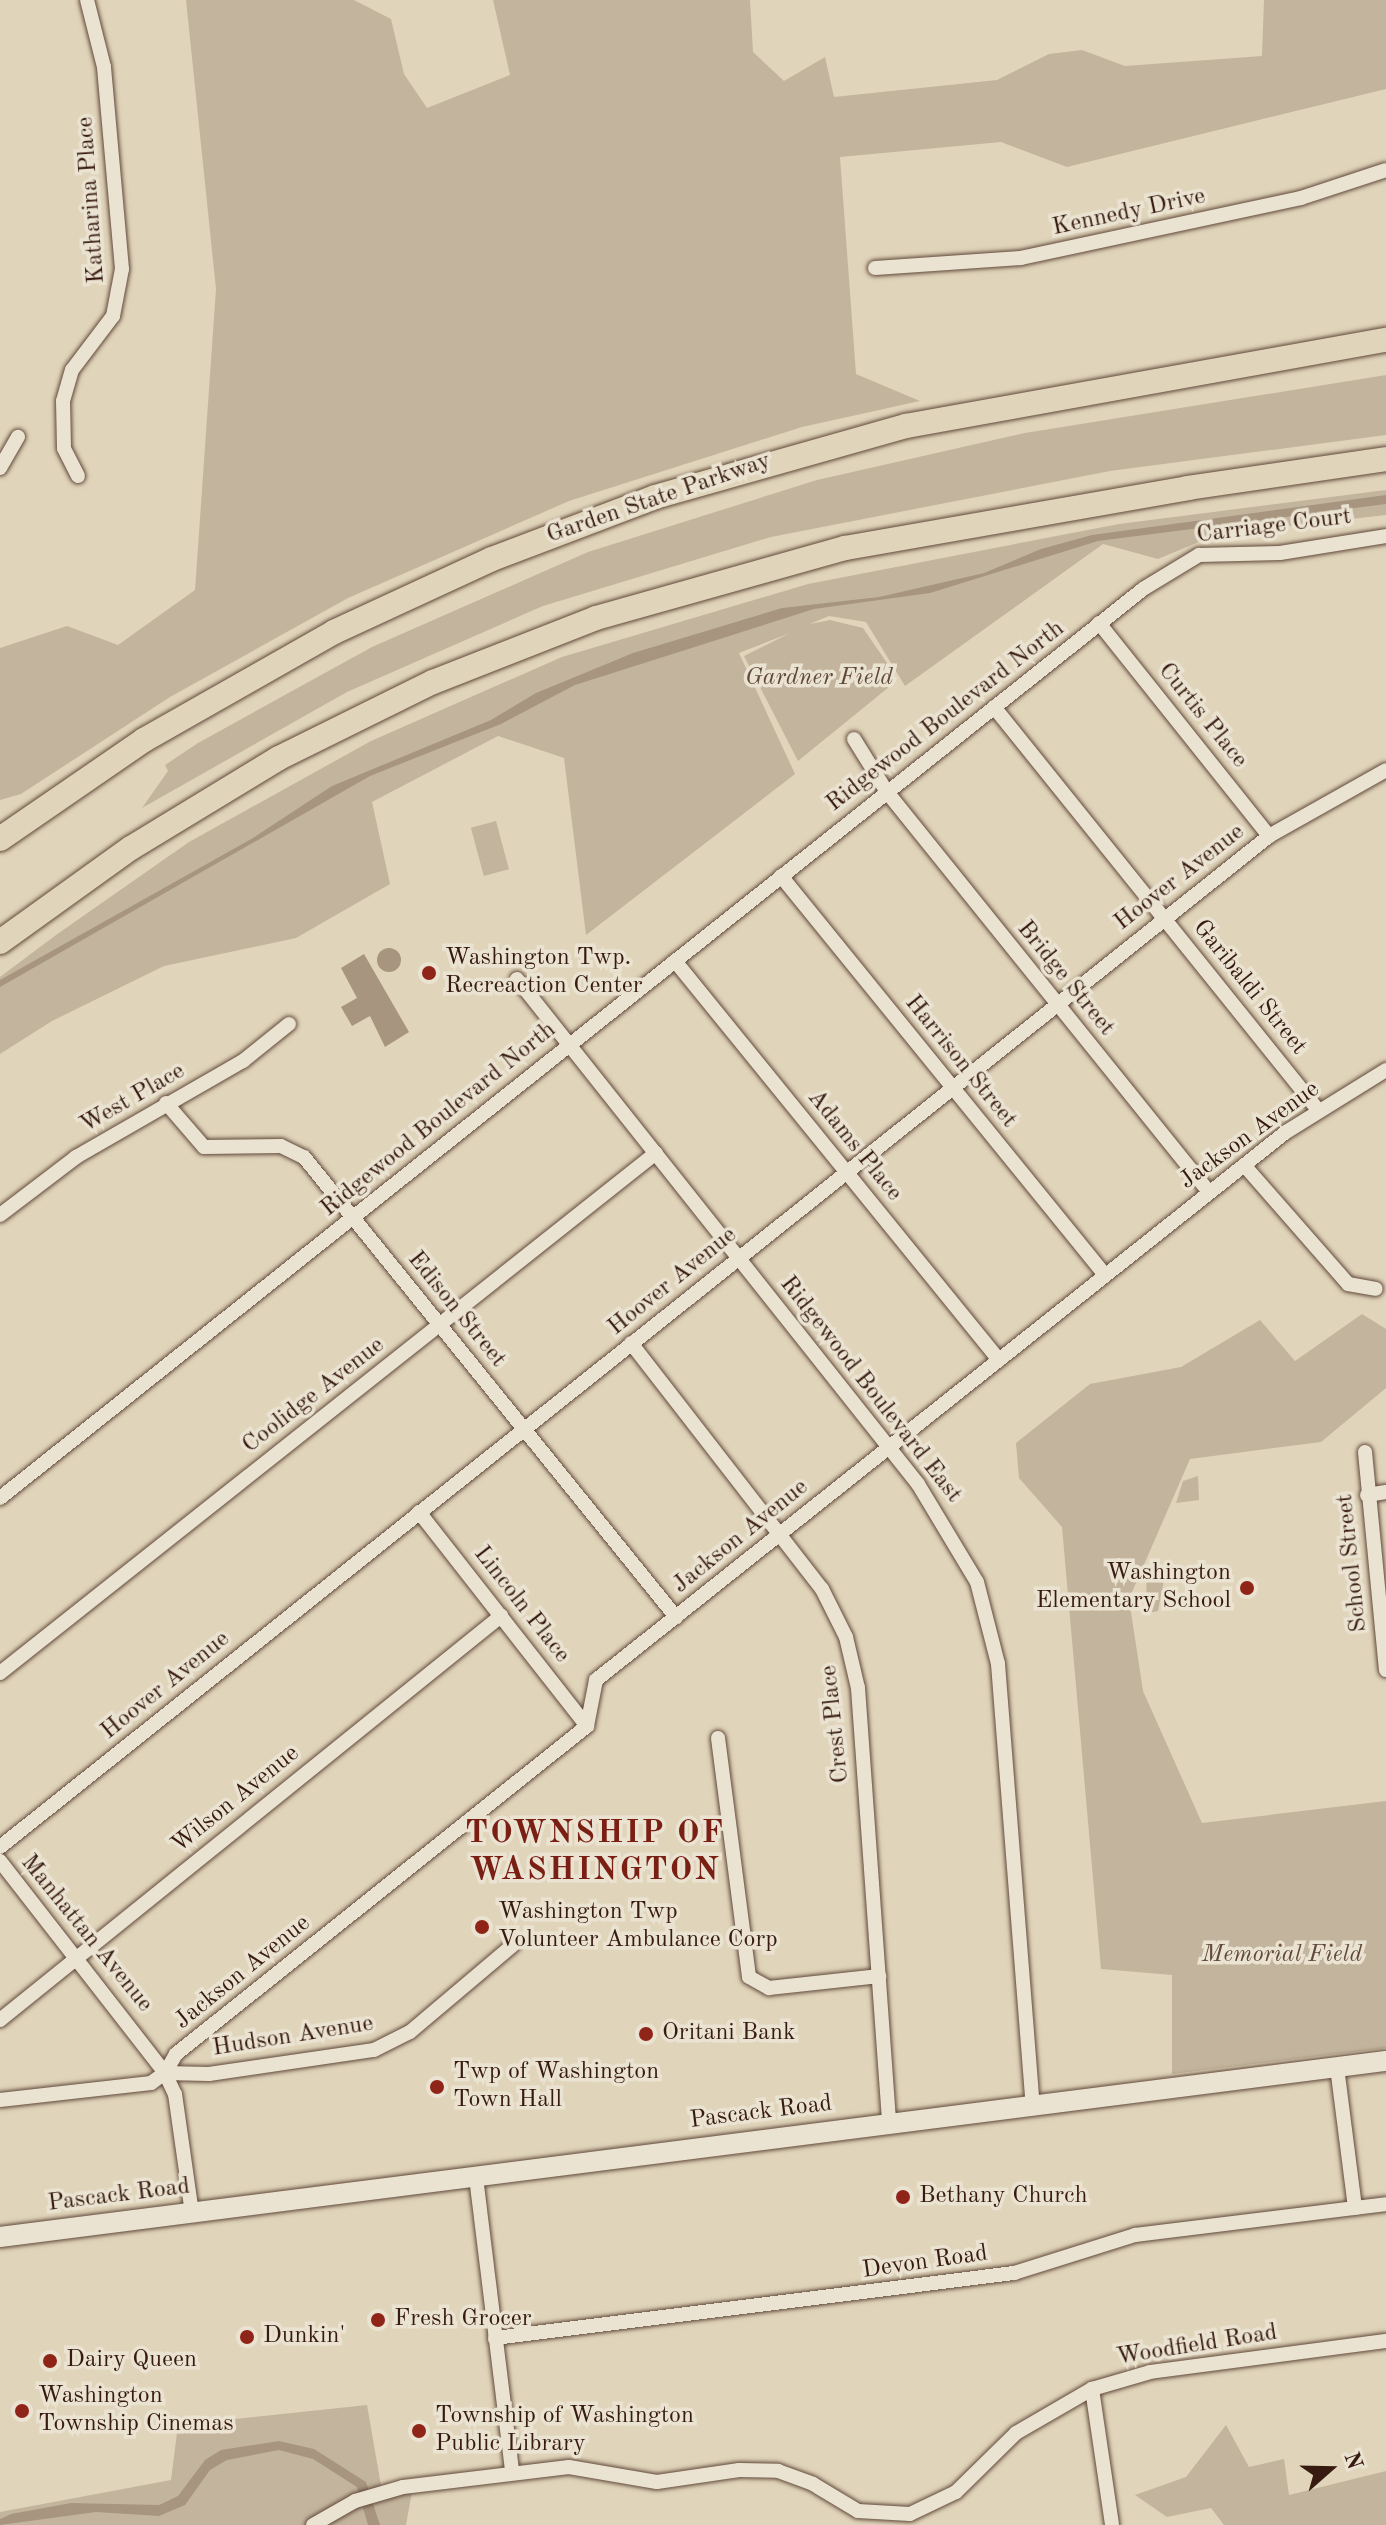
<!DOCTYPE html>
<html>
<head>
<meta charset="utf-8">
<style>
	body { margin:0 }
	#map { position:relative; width:1386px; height:2525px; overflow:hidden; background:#e0d4ba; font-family:"Old Standard TT",serif }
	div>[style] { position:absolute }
	.green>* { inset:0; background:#c3b59d; transform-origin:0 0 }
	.water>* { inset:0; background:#a79580 }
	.round { border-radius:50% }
	.roads { filter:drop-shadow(0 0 2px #61493a) drop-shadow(0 0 2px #61493a) }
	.street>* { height:14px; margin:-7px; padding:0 7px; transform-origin:7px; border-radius:7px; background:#ebe3d2 }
	.secondary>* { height:20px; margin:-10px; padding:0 10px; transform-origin:10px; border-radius:10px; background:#ebe3d2 }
	.highway>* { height:24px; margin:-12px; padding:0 12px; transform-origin:12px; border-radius:12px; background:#e0d4ba }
	.dots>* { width:22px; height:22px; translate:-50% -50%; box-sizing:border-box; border:4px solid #ebe3d2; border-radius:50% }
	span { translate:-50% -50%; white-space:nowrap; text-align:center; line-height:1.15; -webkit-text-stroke:7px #ebe3d2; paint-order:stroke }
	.street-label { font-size:24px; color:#371b10 }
	.park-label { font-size:24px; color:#61493a; font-style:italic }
	.poi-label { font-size:24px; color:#371b10 }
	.left { translate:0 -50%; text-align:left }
	.right { translate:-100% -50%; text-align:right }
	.district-label { font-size:32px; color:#7a1f14; font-weight:700; letter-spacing:2px }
	.north { position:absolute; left:1290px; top:2429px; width:80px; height:80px; -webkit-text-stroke:6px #ebe3d2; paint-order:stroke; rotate:70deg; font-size:22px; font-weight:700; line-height:32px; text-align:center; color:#371b10 }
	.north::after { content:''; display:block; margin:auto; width:28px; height:36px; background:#371b10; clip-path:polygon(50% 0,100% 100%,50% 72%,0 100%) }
</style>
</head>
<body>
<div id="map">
	<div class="green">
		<i style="clip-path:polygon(186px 0,354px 0,391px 19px,404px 74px,427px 108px,510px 75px,493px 0,750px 0,753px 52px,784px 81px,825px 57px,834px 97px,997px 80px,1049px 54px,1082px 50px,1125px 66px,1262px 56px,1264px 0,1386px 0,1386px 89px,1067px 167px,1001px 142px,840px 157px,856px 374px,920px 401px,802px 427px,569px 501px,348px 598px,170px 697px,21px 794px,0 800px,0 648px,67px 626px,118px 645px,195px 590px,216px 289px)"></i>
		<i style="clip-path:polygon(1386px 375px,1386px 435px,1110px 471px,771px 537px,543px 606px,347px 692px,142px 808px,168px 771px,165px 765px,198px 743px,372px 647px,588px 552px,817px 480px,1025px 433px)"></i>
		<i style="clip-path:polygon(1386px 490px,1386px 515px,1218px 534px,1158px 559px,1103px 544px,905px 686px,866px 622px,829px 616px,810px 624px,830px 620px,863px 628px,887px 663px,889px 687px,798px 761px,744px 656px,790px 633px,739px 653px,795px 774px,586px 935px,564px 758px,498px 736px,372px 802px,390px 884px,296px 938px,164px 966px,52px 1021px,0 1054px,0 977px,56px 935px,189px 842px,371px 741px,562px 657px,808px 584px,1119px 524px)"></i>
		<i style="left:496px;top:821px;width:50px;height:26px;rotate:75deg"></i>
		<i style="clip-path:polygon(1362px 1314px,1386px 1329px,1386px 1388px,1321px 1442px,1190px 1459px,1129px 1599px,1143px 1691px,1202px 1823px,1386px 1801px,1386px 2048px,1172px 2074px,1172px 1975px,1101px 1969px,1062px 1527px,1019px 1478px,1016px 1443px,1090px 1384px,1181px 1367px,1260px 1320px,1295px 1361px)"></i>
		<i style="clip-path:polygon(1198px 1476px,1199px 1500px,1176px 1503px,1183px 1481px)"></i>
		<i style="clip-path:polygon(1157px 1565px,1166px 1570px,1158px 1611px,1147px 1613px,1146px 1568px)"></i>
		<i style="clip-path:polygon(367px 2405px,382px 2491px,413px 2486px,406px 2525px,0 2525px,0 2512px,171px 2480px,178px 2425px)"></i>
		<i style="clip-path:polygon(1226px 2425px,1249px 2467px,1284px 2459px,1289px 2495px,1386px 2471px,1386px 2525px,1224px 2525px,1211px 2508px,1167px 2517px,1135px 2495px,1186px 2477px)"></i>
	</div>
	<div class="water">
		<i style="clip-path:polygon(1386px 495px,1386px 504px,1098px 541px,930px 593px,814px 609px,575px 685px,501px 724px,370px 776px,0 987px,0 980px,253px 838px,332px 786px,491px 720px,536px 693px,633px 653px,782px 608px,879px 597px,984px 573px,1041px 549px,1092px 535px)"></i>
		<i class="round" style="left:377px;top:948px;width:24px;height:24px"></i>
		<i style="clip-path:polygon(364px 954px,409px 1032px,385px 1047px,370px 1016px,352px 1026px,341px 1007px,357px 998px,341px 968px)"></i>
		<i style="clip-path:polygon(279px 2441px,314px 2449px,366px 2482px,380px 2525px,368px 2525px,357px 2487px,313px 2459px,279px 2450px,227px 2460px,210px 2470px,185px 2505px,159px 2516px,96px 2512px,0 2525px,0 2519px,11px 2514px,71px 2503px,159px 2505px,178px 2496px,205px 2460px,221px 2450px)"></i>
	</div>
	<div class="roads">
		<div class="street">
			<i style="left:875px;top:268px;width:146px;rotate:-3.9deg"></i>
			<i style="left:1021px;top:258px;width:286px;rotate:-12.1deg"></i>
			<i style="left:1301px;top:198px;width:89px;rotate:-18.2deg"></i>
			<i style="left:0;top:468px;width:36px;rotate:-60deg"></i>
			<i style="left:78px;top:476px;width:31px;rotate:-117deg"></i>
			<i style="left:64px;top:448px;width:47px;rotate:-91.2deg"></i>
			<i style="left:63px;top:401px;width:32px;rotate:-74deg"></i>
			<i style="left:72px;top:370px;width:68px;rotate:-52.8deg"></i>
			<i style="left:113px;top:316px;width:48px;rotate:-79.2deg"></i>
			<i style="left:122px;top:269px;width:203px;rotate:-95.1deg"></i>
			<i style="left:104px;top:67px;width:69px;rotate:-104.2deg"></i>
			<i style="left:1099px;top:623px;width:273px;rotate:51.4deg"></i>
			<i style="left:994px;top:707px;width:517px;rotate:51.2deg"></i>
			<i style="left:854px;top:739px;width:62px;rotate:58.1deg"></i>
			<i style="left:887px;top:792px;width:514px;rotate:51.17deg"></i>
			<i style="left:781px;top:876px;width:514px;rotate:50.92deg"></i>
			<i style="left:675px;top:961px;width:514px;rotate:50.92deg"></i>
			<i style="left:517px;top:979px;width:645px;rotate:51.55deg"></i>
			<i style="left:918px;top:1484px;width:114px;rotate:59deg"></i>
			<i style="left:977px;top:1582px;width:85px;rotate:75.6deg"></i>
			<i style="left:998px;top:1664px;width:442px;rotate:85.5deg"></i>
			<i style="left:166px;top:1103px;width:58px;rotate:49.2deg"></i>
			<i style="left:204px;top:1147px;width:77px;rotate:-0.7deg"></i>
			<i style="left:281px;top:1146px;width:25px;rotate:26deg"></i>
			<i style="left:304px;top:1157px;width:592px;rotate:51.04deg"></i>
			<i style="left:1244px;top:1165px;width:158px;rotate:48.8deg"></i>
			<i style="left:1348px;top:1284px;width:28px;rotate:10deg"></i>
			<i style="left:0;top:1215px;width:96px;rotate:-37.3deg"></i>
			<i style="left:76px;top:1157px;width:193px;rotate:-29.9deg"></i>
			<i style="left:243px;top:1061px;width:59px;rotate:-38.8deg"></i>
			<i style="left:631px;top:1343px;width:311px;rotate:52.2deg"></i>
			<i style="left:822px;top:1589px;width:54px;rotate:63.4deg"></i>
			<i style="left:846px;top:1637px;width:52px;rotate:76.8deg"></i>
			<i style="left:858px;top:1688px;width:436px;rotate:85.9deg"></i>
			<i style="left:1365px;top:1452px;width:219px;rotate:84.5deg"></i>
			<i style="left:1367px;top:1495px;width:19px;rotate:-9deg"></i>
			<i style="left:0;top:1498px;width:1460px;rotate:-38.49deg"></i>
			<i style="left:1143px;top:589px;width:66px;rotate:-31.3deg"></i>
			<i style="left:1199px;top:555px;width:81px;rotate:-1.4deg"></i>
			<i style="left:1280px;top:553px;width:107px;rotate:-9.1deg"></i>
			<i style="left:419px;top:1512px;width:272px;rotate:51.9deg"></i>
			<i style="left:0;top:1673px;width:837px;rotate:-38.4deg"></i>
			<i style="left:718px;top:1738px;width:241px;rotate:82.6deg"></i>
			<i style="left:749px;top:1977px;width:23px;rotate:29deg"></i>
			<i style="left:769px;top:1988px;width:111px;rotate:-6.2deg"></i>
			<i style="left:0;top:1847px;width:1622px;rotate:-38.54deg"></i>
			<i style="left:1269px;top:836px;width:134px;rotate:-29.4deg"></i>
			<i style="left:0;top:1861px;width:269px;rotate:52.1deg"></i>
			<i style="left:165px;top:2073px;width:23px;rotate:65deg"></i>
			<i style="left:175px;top:2094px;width:121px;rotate:81.9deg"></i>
			<i style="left:0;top:2020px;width:644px;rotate:-38.88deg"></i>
			<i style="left:1337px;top:2067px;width:142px;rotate:82.7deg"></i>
			<i style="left:165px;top:2073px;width:22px;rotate:-60deg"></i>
			<i style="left:176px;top:2054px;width:526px;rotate:-38.59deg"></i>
			<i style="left:587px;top:1726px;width:47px;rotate:-78.9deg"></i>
			<i style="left:596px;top:1680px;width:881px;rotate:-38.46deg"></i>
			<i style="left:1286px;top:1132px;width:118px;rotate:-31.8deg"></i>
			<i style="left:0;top:2100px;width:152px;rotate:-6.4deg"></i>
			<i style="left:151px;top:2083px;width:17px;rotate:-36deg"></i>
			<i style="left:165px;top:2073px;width:44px;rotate:1.3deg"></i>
			<i style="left:209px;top:2074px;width:167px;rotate:-8.3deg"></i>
			<i style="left:374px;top:2050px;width:40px;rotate:-26.6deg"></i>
			<i style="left:410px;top:2032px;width:135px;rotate:-40.2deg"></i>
			<i style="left:476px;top:2177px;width:296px;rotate:83deg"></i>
			<i style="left:495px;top:2338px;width:523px;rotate:-7.14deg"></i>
			<i style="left:1014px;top:2273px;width:127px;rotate:-17.4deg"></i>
			<i style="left:1135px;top:2235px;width:253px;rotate:-7deg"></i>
			<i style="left:1092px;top:2389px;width:137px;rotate:81.6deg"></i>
			<i style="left:313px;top:2525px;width:48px;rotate:-29.7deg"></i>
			<i style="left:355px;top:2501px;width:50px;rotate:-16.3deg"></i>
			<i style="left:403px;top:2487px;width:167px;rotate:-6.9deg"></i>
			<i style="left:569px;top:2467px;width:89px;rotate:9.7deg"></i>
			<i style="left:657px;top:2482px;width:83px;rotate:-8.3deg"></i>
			<i style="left:739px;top:2470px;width:39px;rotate:1deg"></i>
			<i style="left:778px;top:2471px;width:37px;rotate:20deg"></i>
			<i style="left:813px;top:2484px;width:52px;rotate:31deg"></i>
			<i style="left:858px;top:2511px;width:52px;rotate:3.3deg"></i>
			<i style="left:910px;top:2514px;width:51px;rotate:-25.6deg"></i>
			<i style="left:956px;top:2492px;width:84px;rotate:-44.5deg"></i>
			<i style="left:1016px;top:2433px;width:88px;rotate:-30.1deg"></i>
			<i style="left:1092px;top:2389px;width:60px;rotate:-16.3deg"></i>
			<i style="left:1150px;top:2372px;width:238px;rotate:-7.5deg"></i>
		</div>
		<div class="secondary">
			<i style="left:0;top:2237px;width:1397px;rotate:-7.24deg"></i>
		</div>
		<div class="highway">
			<i style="left:0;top:839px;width:175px;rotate:-34.5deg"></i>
			<i style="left:144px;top:740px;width:219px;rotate:-29.6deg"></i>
			<i style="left:334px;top:632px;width:174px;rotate:-24.8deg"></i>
			<i style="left:492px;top:559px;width:174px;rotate:-20.8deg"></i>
			<i style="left:655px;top:497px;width:261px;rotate:-15.8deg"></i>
			<i style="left:906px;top:426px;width:488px;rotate:-10.2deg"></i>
			<i style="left:0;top:942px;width:161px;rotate:-35.7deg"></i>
			<i style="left:131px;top:848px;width:173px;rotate:-31.3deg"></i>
			<i style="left:279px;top:758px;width:172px;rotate:-26.3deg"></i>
			<i style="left:433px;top:682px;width:175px;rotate:-21.4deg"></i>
			<i style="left:596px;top:618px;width:259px;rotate:-15.7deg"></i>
			<i style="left:845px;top:548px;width:348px;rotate:-9.9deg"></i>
			<i style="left:1188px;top:488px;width:200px;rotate:-8.3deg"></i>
		</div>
	</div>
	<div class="dots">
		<i style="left:429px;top:973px;background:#8f2418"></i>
		<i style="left:1247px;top:1588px;background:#8f2418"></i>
		<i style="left:482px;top:1927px;background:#8f2418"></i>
		<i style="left:646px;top:2034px;background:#8f2418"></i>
		<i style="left:437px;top:2087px;background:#8f2418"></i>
		<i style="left:903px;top:2197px;background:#8f2418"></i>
		<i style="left:378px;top:2320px;background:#8f2418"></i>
		<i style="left:247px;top:2337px;background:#8f2418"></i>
		<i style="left:50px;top:2361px;background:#8f2418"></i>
		<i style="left:22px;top:2411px;background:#8f2418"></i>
		<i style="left:419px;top:2431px;background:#8f2418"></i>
	</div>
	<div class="street-label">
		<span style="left:92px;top:200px;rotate:-94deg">Katharina Place</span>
		<span style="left:1129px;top:213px;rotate:-12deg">Kennedy Drive</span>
		<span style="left:659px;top:499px;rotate:-19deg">Garden State Parkway</span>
		<span style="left:1274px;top:527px;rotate:-7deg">Carriage Court</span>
		<span style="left:1202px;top:716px;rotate:51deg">Curtis Place</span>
		<span style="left:946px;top:717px;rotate:-38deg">Ridgewood Boulevard North</span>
		<span style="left:1180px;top:878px;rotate:-38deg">Hoover Avenue</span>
		<span style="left:1065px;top:979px;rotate:51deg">Bridge Street</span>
		<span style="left:1249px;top:988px;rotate:51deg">Garibaldi Street</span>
		<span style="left:960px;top:1062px;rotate:51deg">Harrison Street</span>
		<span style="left:133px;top:1099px;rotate:-30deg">West Place</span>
		<span style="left:439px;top:1120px;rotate:-39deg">Ridgewood Boulevard North</span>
		<span style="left:1250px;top:1136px;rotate:-36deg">Jackson Avenue</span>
		<span style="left:854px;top:1146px;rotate:51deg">Adams Place</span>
		<span style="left:673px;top:1282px;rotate:-39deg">Hoover Avenue</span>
		<span style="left:456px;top:1310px;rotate:51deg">Edison Street</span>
		<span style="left:870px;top:1390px;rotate:52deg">Ridgewood Boulevard East</span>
		<span style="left:314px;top:1396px;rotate:-38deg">Coolidge Avenue</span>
		<span style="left:741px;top:1537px;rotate:-39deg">Jackson Avenue</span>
		<span style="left:1353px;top:1563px;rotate:-96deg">School Street</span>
		<span style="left:521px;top:1605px;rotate:52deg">Lincoln Place</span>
		<span style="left:166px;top:1686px;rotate:-39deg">Hoover Avenue</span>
		<span style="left:836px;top:1724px;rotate:-96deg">Crest Place</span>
		<span style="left:236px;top:1800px;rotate:-39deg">Wilson Avenue</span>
		<span style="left:86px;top:1934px;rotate:51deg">Manhattan Avenue</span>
		<span style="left:243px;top:1973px;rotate:-39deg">Jackson Avenue</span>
		<span style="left:293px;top:2037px;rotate:-9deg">Hudson Avenue</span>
		<span style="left:761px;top:2113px;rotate:-7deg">Pascack Road</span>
		<span style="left:119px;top:2196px;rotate:-7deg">Pascack Road</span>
		<span style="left:925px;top:2263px;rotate:-8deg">Devon Road</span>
		<span style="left:1197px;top:2346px;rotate:-9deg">Woodfield Road</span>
	</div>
	<div class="park-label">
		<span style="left:819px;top:679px">Gardner Field</span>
		<span style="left:1282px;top:1956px">Memorial Field</span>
	</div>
	<div class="poi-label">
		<span class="left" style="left:445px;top:973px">Washington Twp.<br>Recreaction Center</span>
		<span class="right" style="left:1231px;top:1588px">Washington<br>Elementary School</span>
		<span class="left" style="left:498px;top:1927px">Washington Twp<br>Volunteer Ambulance Corp</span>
		<span class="left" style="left:662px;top:2034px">Oritani Bank</span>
		<span class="left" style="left:453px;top:2087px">Twp of Washington<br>Town Hall</span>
		<span class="left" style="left:919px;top:2197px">Bethany Church</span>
		<span class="left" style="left:394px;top:2320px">Fresh Grocer</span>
		<span class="left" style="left:263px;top:2337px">Dunkin'</span>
		<span class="left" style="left:66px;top:2361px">Dairy Queen</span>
		<span class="left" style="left:38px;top:2411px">Washington<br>Township Cinemas</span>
		<span class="left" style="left:435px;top:2431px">Township of Washington<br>Public Library</span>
	</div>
	<div class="district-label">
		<span style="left:595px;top:1853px">TOWNSHIP OF<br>WASHINGTON</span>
	</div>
	<div class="north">N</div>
</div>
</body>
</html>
